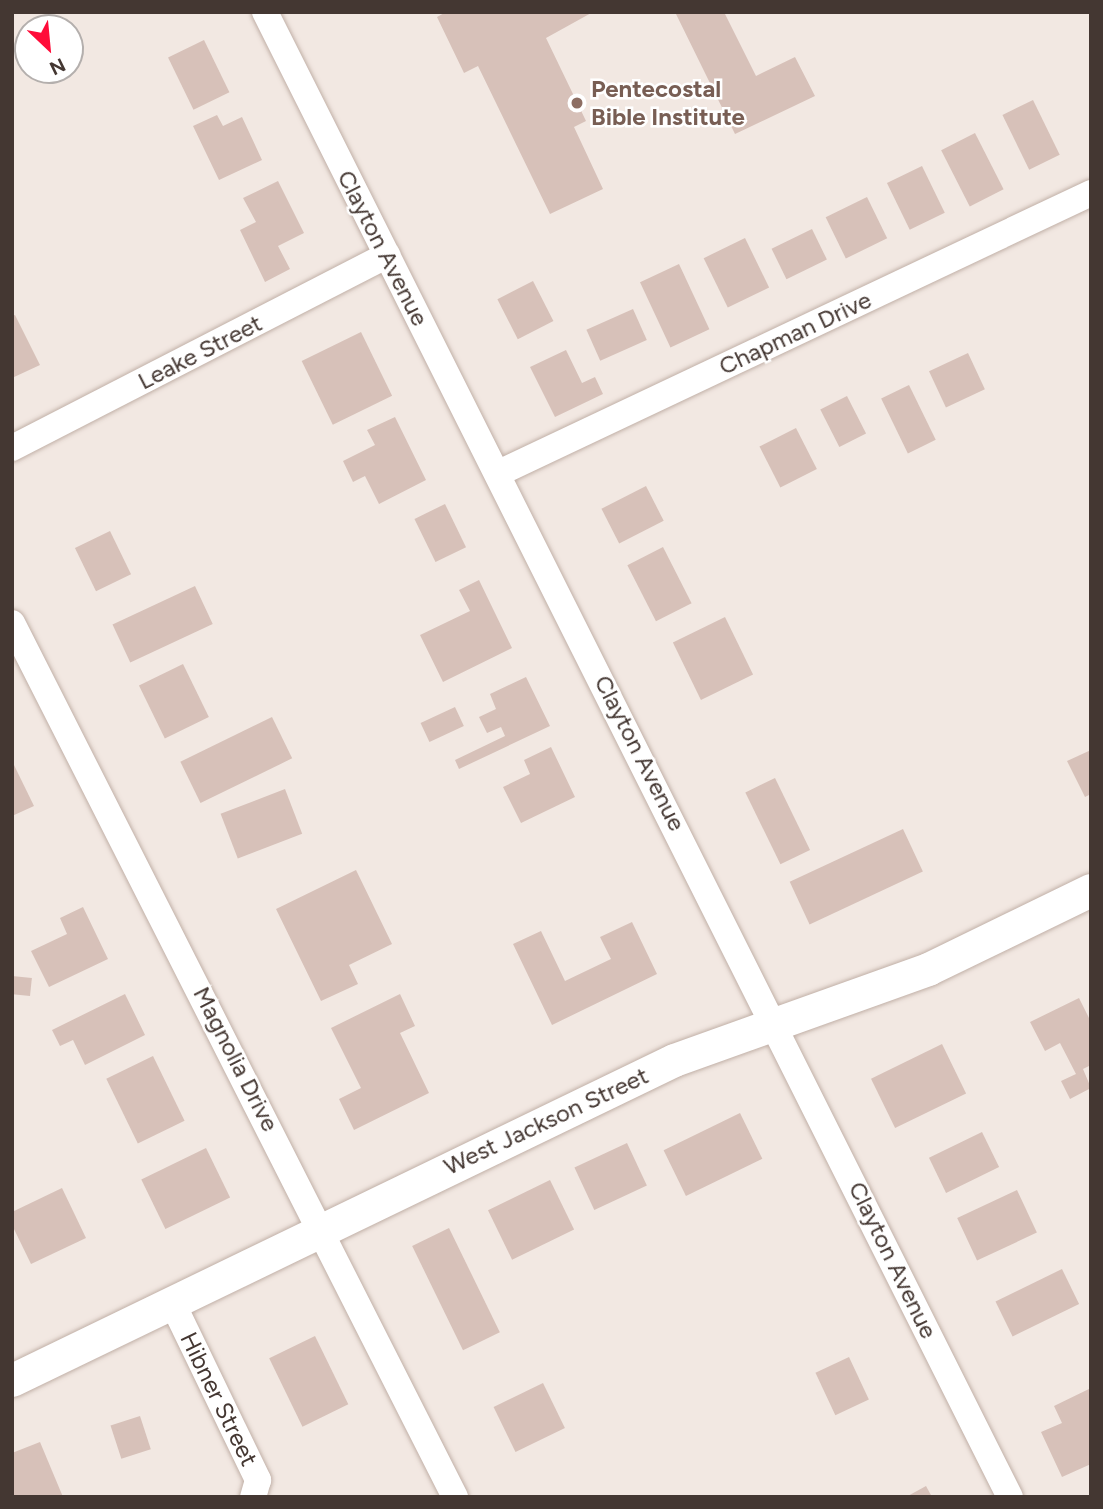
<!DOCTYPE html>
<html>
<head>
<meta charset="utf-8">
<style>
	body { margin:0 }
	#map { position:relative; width:1103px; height:1509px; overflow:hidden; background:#f2e8e2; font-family:Figtree,sans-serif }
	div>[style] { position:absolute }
	.building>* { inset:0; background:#d7c1b9; transform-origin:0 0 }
	.roads { filter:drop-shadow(0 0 2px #c1b0a7) drop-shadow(0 0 2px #c1b0a7) }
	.minor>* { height:26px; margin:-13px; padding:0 13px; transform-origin:13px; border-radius:13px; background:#fff }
	.tertiary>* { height:33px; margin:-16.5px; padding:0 16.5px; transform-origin:16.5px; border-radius:16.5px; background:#fff }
	.dots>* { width:19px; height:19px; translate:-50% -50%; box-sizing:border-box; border:4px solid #fff; border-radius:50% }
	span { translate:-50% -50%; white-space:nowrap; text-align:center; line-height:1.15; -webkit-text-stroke:5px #fff; paint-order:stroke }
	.education-label { font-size:24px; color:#785e54; font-weight:700 }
	.left { translate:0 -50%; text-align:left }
	.street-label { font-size:24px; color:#443732 }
	.frame { position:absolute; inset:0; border:14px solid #443732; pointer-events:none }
	.north { position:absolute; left:14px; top:14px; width:70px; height:70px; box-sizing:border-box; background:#fff; border:2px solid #b4afad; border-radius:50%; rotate:154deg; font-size:19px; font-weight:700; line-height:28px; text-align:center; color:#443732 }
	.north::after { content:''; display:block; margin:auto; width:24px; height:32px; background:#ff0c39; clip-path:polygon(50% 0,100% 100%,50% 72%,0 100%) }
</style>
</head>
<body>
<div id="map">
	<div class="building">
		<i style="clip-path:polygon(446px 12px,593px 12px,546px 38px,586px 121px,574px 127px,603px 189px,550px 214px,478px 66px,464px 73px,437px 17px)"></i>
		<i style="clip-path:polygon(675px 12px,724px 12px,756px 76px,795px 57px,815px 96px,735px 134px)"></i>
		<i style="left:204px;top:40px;width:58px;height:40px;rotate:64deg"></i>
		<i style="left:1033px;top:100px;width:61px;height:34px;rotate:64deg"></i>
		<i style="clip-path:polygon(217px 115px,223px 126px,242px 117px,262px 160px,219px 180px,193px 126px)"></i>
		<i style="left:975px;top:133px;width:63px;height:38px;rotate:63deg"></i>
		<i style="left:922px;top:166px;width:52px;height:39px;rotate:64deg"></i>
		<i style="clip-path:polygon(278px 181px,304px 233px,278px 246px,290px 269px,265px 282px,240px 230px,256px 222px,243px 198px)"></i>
		<i style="left:867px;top:197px;width:46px;height:46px;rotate:64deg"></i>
		<i style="left:812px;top:229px;width:34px;height:45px;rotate:64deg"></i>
		<i style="left:745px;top:238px;width:55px;height:46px;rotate:64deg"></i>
		<i style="left:679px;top:264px;width:72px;height:43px;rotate:65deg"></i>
		<i style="left:533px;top:281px;width:45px;height:40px;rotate:63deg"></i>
		<i style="left:633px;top:309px;width:34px;height:51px;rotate:66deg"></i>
		<i style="clip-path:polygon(15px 315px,40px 365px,12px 378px,12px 316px)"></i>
		<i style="left:361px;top:332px;width:71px;height:66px;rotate:64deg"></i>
		<i style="clip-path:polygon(566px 350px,582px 383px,595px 377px,603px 394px,555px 417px,530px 367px)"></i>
		<i style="left:968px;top:353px;width:40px;height:43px;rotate:65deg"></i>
		<i style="left:909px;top:385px;width:61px;height:31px;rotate:64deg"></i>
		<i style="left:847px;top:396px;width:42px;height:30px;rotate:63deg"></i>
		<i style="clip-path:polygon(395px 417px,426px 480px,379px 504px,365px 476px,353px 482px,343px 461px,375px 445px,367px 430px)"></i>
		<i style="left:796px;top:428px;width:46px;height:41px;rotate:63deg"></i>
		<i style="left:646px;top:486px;width:39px;height:50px;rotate:63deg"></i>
		<i style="left:445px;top:504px;width:48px;height:34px;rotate:64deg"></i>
		<i style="left:110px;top:531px;width:48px;height:39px;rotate:64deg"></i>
		<i style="left:663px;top:547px;width:63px;height:40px;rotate:63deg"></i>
		<i style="clip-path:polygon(479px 580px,512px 648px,443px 682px,420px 635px,470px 611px,459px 590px)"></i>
		<i style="left:195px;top:586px;width:42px;height:91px;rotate:65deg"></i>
		<i style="left:725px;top:617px;width:64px;height:58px;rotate:64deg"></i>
		<i style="left:183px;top:664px;width:59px;height:49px;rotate:64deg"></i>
		<i style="clip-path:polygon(526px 677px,550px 726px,459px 769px,455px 760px,505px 736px,501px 727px,487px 733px,479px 717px,496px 709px,490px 694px)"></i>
		<i style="left:455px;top:707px;width:21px;height:38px;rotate:65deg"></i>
		<i style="left:272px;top:717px;width:46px;height:102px;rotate:64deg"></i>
		<i style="clip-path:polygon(551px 747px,575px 797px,521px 823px,503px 787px,530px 774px,524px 760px)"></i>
		<i style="clip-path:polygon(1091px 750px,1091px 794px,1085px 797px,1067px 761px)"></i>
		<i style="clip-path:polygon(14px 765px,34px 806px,12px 816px,12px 766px)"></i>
		<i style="left:775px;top:778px;width:80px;height:33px;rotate:64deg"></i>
		<i style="left:285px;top:789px;width:48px;height:69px;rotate:69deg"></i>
		<i style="left:903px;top:829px;width:47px;height:125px;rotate:65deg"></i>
		<i style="clip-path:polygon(356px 870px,392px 944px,349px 965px,358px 984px,321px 1001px,276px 909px)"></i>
		<i style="clip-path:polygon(83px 907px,108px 959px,49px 987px,31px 951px,67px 934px,60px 918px)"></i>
		<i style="clip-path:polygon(632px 922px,657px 974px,552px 1025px,513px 944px,541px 931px,565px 981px,611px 959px,600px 937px)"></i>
		<i style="left:12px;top:976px;width:20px;height:18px;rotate:6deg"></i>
		<i style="clip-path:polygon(125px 994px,145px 1035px,85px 1065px,73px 1040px,60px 1046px,52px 1030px)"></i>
		<i style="clip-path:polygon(400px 994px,415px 1026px,400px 1033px,429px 1093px,354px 1130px,339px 1099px,361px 1088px,331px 1028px)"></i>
		<i style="clip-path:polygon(1079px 998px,1091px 1022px,1091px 1065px,1083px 1069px,1091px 1088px,1070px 1099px,1061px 1081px,1076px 1074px,1060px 1043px,1045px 1051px,1030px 1022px)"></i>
		<i style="left:942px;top:1044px;width:55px;height:79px;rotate:64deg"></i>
		<i style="left:153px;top:1056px;width:72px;height:52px;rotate:64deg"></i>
		<i style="left:740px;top:1113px;width:51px;height:85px;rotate:64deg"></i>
		<i style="left:982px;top:1132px;width:39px;height:59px;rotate:64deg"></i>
		<i style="left:627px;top:1143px;width:47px;height:58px;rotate:65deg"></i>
		<i style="left:206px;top:1148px;width:55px;height:72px;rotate:64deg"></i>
		<i style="left:550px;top:1180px;width:55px;height:69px;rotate:64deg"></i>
		<i style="clip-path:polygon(62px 1188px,86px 1238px,31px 1264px,12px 1225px,12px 1212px)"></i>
		<i style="left:1017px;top:1190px;width:47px;height:66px;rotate:65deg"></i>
		<i style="left:449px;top:1228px;width:116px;height:41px;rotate:64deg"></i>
		<i style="left:1062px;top:1269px;width:39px;height:74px;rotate:64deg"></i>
		<i style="left:315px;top:1336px;width:76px;height:51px;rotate:64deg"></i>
		<i style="left:849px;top:1357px;width:47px;height:37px;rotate:65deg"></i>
		<i style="left:543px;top:1383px;width:50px;height:55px;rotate:64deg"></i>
		<i style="clip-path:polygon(1091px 1388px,1091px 1464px,1062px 1477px,1041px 1432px,1062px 1423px,1054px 1406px)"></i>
		<i style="left:140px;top:1416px;width:35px;height:31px;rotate:72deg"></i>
		<i style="clip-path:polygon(40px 1442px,63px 1497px,12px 1497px,12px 1453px)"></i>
		<i style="clip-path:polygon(926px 1486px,932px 1497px,906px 1497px)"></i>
	</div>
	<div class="roads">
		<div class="minor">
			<i style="left:265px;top:12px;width:1661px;rotate:63.36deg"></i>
			<i style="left:12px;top:448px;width:422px;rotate:-27.2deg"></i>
			<i style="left:499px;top:473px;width:655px;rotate:-25.31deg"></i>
			<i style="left:12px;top:623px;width:980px;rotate:63.12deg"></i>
			<i style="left:172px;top:1302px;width:198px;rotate:64.2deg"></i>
			<i style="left:258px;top:1480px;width:18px;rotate:106deg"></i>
		</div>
		<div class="tertiary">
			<i style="left:12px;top:1380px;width:735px;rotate:-25.8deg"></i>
			<i style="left:674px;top:1060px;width:270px;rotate:-19.7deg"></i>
			<i style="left:928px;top:969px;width:181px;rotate:-25.9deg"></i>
		</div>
	</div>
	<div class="dots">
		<i style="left:577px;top:103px;background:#8d6e63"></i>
	</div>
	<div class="education-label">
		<span class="left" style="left:591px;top:103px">Pentecostal<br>Bible Institute</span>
	</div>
	<div class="street-label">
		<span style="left:383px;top:248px;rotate:63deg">Clayton Avenue</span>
		<span style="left:795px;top:333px;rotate:-25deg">Chapman Drive</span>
		<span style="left:200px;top:352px;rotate:-27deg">Leake Street</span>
		<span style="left:640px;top:753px;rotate:63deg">Clayton Avenue</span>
		<span style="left:236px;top:1059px;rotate:63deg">Magnolia Drive</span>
		<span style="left:546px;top:1121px;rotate:-25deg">West Jackson Street</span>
		<span style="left:893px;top:1260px;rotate:64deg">Clayton Avenue</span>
		<span style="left:219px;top:1399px;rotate:64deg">Hibner Street</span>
	</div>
	<div class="frame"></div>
	<div class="north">N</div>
</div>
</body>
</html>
